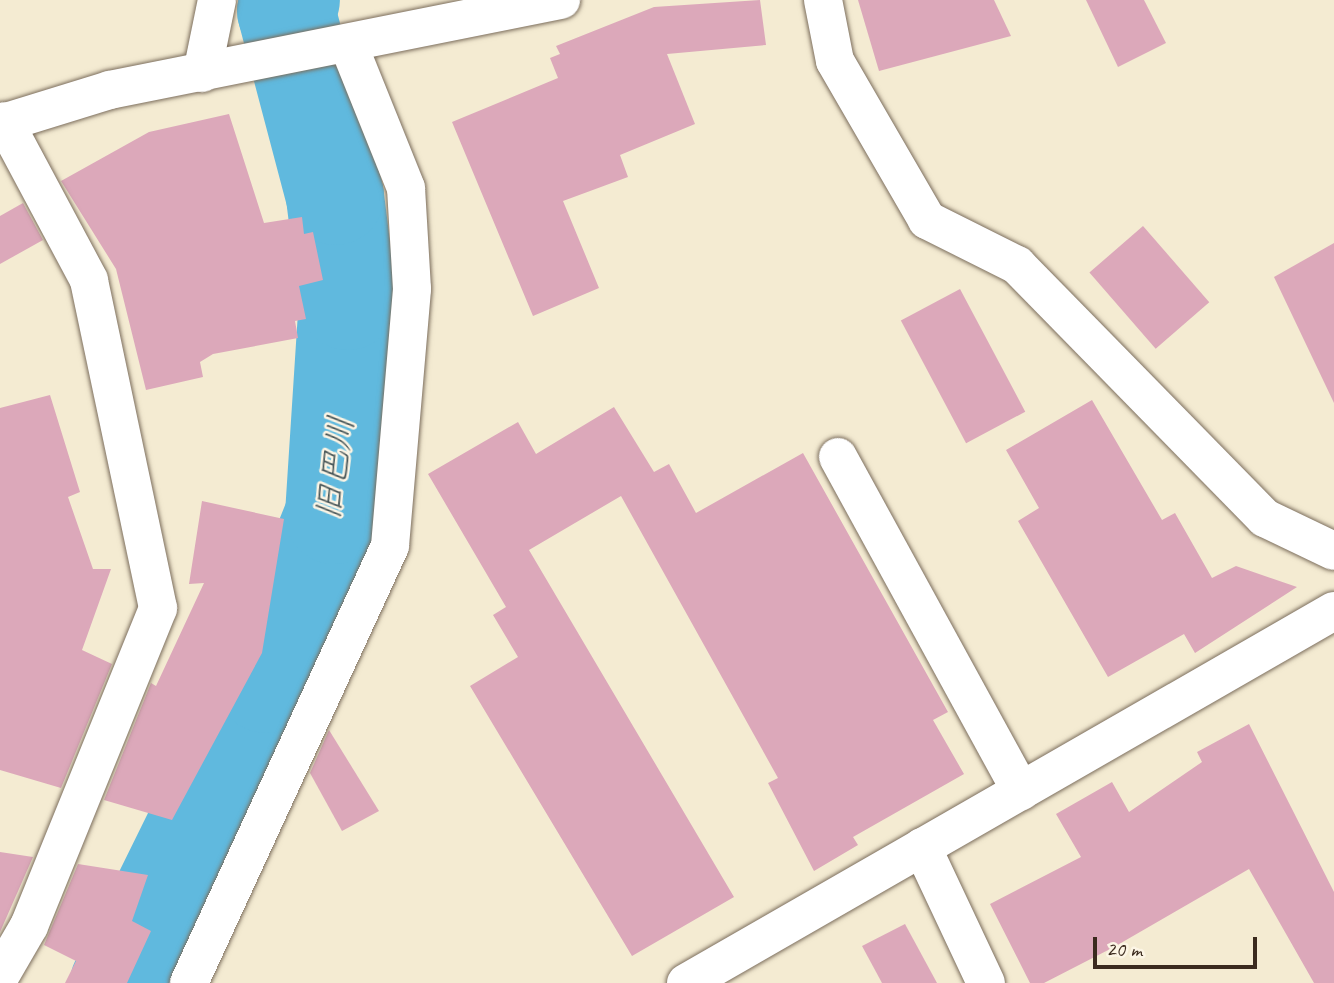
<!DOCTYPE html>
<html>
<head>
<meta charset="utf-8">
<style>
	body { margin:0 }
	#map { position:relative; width:1334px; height:983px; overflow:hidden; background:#f4ebd2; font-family:Caveat,"Klee One",sans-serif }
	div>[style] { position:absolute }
	.river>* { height:98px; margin:-49px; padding:0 49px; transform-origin:49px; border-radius:49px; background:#60b9de }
	.building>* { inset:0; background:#dca8ba; transform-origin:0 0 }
	.roads { filter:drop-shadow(0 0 2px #7c6e5d) drop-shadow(0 0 2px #7c6e5d) }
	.street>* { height:38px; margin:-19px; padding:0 19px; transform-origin:19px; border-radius:19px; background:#fff }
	span { translate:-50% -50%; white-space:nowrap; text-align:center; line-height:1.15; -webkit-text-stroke:5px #fcf5e5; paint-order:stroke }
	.water-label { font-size:35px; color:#465558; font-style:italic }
	.scale { position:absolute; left:1093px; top:937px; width:164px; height:32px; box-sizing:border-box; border:4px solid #3b2a1e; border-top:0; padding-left:9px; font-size:21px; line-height:24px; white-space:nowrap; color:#3b2a1e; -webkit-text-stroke:5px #fcf5e5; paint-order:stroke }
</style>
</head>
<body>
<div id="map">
	<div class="river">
		<i style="left:119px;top:983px;width:333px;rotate:-63.8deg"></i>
		<i style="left:266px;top:684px;width:182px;rotate:-68.1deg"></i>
		<i style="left:334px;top:515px;width:214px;rotate:-86.3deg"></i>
		<i style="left:348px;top:301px;width:106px;rotate:-97.1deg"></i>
		<i style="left:335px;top:196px;width:191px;rotate:-104.8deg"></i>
		<i style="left:286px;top:11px;width:12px;rotate:-66deg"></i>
	</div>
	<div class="building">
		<i style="clip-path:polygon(760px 0,766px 45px,667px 54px,695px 124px,620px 155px,628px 177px,563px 201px,599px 288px,533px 316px,452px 122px,558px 78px,550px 58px,560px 54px,556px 46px,654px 7px)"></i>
		<i style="clip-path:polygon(858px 0,994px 0,1011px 36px,879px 71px)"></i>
		<i style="clip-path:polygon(1086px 0,1144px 0,1166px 43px,1118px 67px)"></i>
		<i style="clip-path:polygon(229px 114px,264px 223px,302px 217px,304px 234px,313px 232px,323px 280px,299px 286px,306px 319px,295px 321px,298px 338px,213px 354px,200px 362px,203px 377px,146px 390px,116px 269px,61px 181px,149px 132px)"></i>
		<i style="clip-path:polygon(23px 203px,43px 240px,0 264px,0 216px)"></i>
		<i style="left:1143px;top:226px;width:101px;height:71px;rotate:49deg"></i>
		<i style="clip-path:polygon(1334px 243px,1334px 403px,1274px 277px)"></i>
		<i style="left:960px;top:289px;width:139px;height:67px;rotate:62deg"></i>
		<i style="clip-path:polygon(50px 395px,80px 492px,68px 497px,93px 569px,111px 569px,82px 650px,112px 664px,61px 788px,0 770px,0 408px)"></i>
		<i style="clip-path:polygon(1092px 400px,1162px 520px,1175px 513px,1212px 578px,1236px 566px,1297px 587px,1195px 653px,1184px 634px,1108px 677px,1018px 521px,1039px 508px,1006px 450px)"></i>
		<i style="clip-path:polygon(614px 407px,654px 472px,669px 464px,696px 513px,803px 453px,948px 712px,933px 720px,964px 774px,853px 837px,858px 845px,814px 871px,768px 783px,778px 778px,621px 496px,529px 550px,734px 897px,632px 956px,470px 686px,518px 657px,493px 615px,506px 607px,428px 474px,518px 422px,536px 454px)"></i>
		<i style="clip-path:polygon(202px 501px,284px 519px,262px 653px,172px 820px,104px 800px,151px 683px,156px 686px,204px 583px,189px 584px)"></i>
		<i style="clip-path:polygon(1249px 724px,1334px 892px,1334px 983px,1314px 983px,1249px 869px,1114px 947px,1044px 983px,1030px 983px,990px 904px,1081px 857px,1056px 814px,1112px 782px,1129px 812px,1202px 762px,1197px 752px)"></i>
		<i style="clip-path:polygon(329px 730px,379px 811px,342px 831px,310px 773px)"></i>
		<i style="clip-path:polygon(0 852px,33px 857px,0 932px)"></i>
		<i style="clip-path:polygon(78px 864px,148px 875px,132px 921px,151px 931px,127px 983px,65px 983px,76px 961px,44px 945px)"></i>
		<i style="clip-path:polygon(905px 924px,937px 983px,882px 983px,862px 946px)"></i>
	</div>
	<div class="roads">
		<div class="street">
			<i style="left:823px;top:0;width:62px;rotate:78.9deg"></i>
			<i style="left:835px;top:61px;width:184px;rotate:59.9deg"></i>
			<i style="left:927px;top:220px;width:101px;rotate:26.6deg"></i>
			<i style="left:1017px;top:265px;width:354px;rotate:45.6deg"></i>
			<i style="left:1265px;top:518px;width:76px;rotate:25.6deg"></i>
			<i style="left:202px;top:73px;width:75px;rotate:-78.4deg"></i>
			<i style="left:0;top:124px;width:115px;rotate:-17.2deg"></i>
			<i style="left:110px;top:90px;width:460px;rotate:-11.3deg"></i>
			<i style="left:838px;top:457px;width:381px;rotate:61.3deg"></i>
			<i style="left:922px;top:847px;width:150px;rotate:64.8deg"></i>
			<i style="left:0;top:976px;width:58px;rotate:-59.9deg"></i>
			<i style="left:29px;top:926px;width:343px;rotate:-67.9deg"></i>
			<i style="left:158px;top:608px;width:335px;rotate:-101.9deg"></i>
			<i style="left:89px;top:280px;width:180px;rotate:-118.1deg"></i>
			<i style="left:189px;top:983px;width:481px;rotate:-65.3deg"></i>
			<i style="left:390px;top:546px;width:258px;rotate:-85.1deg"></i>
			<i style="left:412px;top:289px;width:101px;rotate:-93.4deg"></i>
			<i style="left:406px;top:188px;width:155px;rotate:-111.9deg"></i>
			<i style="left:686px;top:983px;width:747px;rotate:-29.86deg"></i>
		</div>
	</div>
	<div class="water-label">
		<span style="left:335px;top:468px;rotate:-82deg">旧巴川</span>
	</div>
	<div class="scale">20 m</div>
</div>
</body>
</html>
